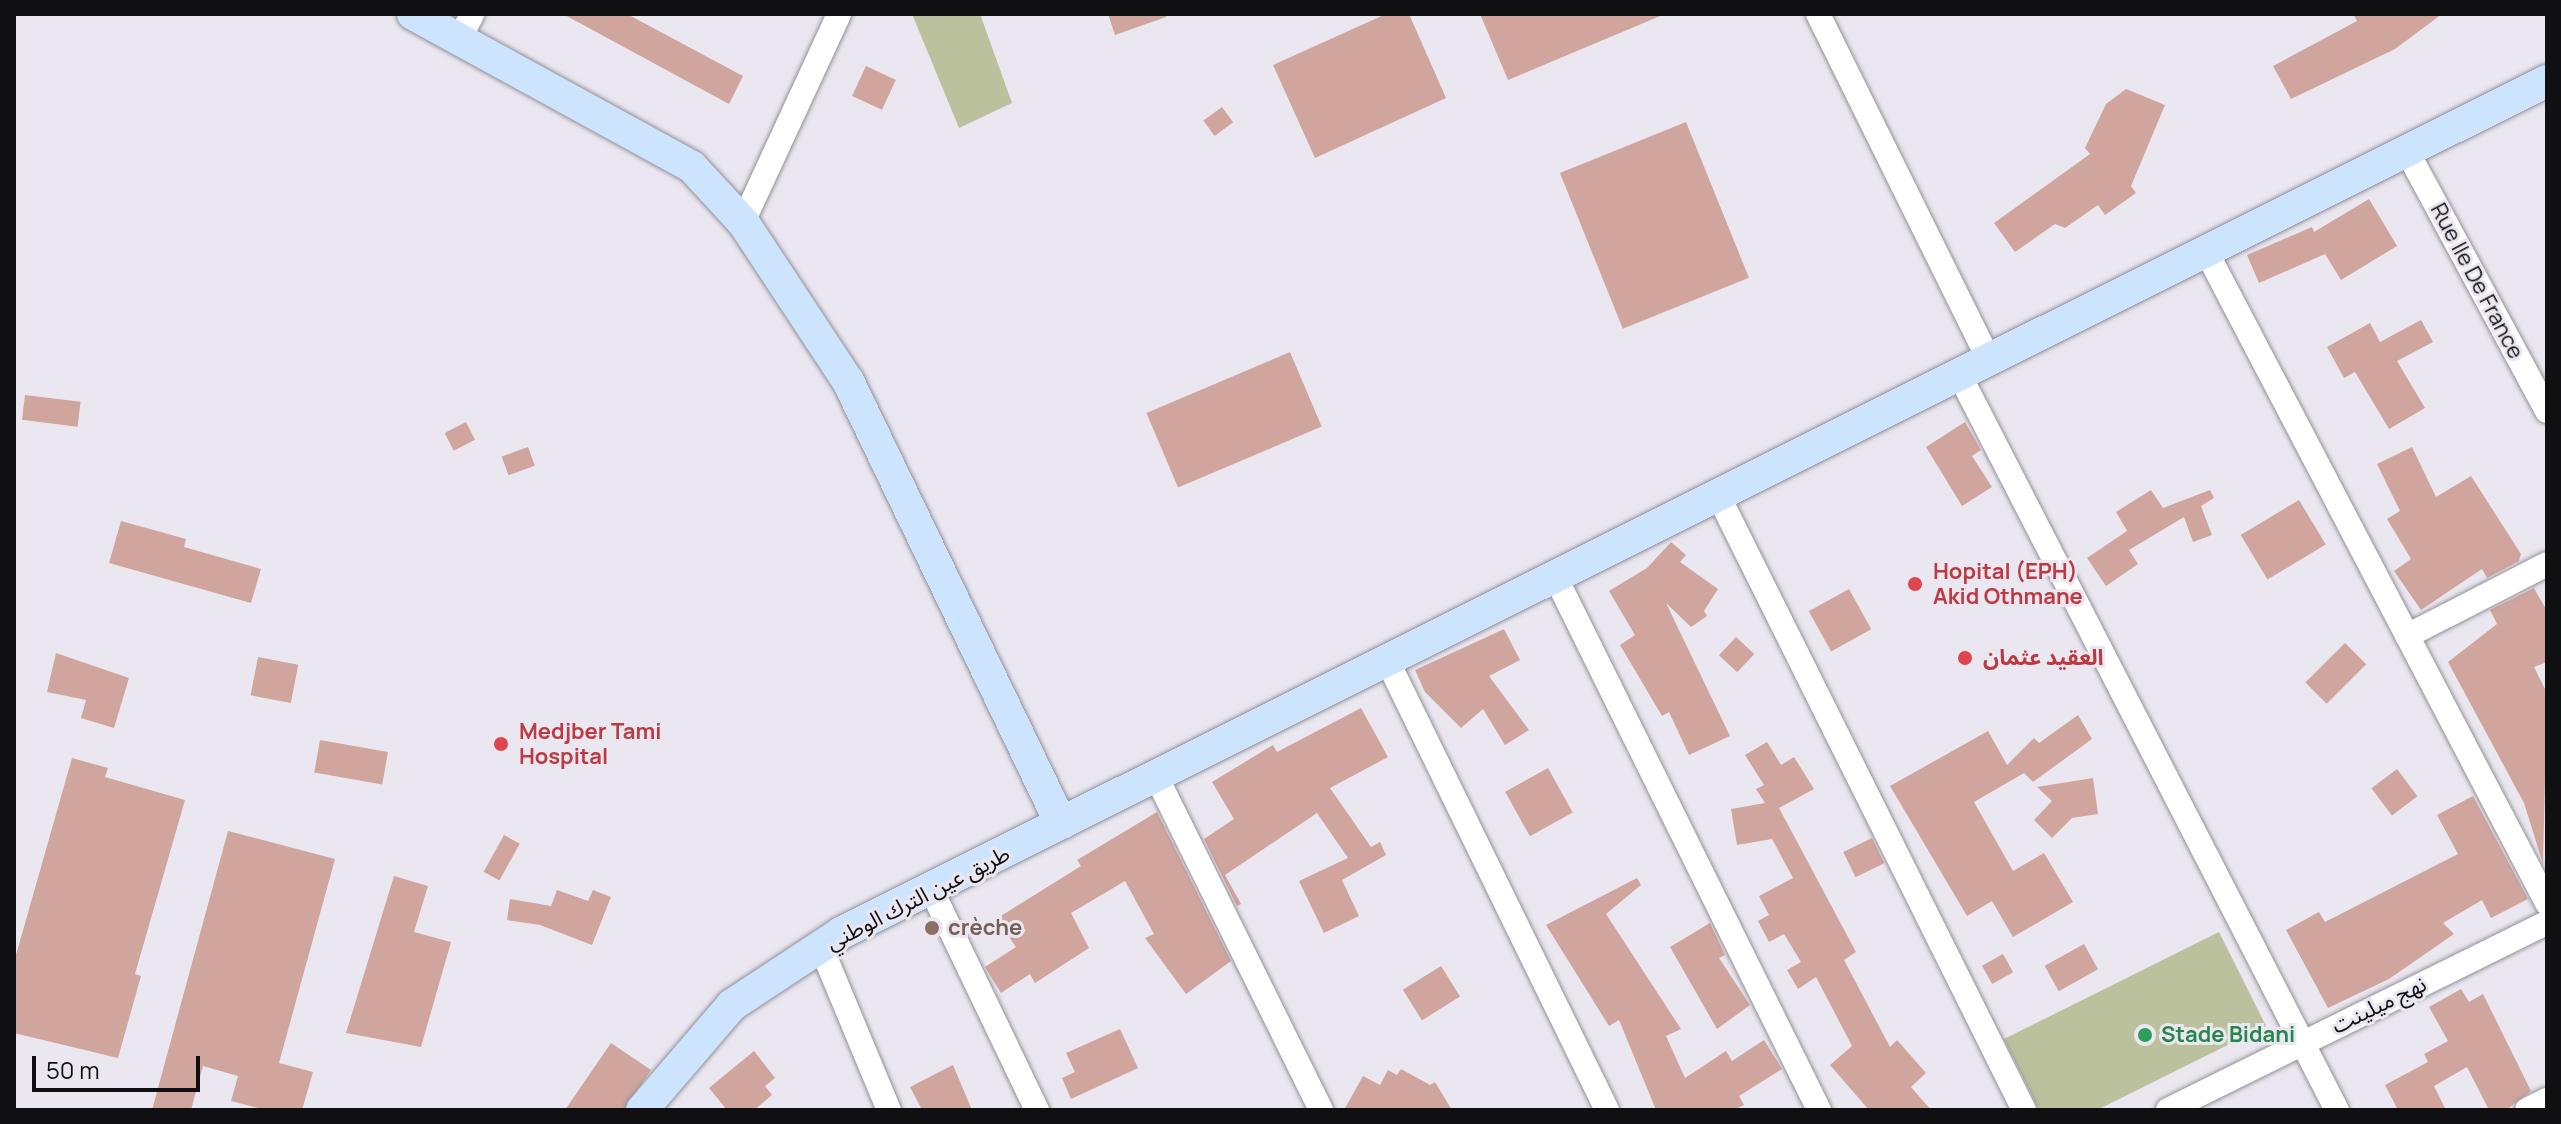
<!DOCTYPE html>
<html>
<head>
<meta charset="utf-8">
<style>
	body { margin:0 }
	#map { position:relative; width:2561px; height:1124px; overflow:hidden; background:#ebe7f0; font-family:Manrope,"Noto Sans Arabic",sans-serif }
	div>[style] { position:absolute }
	.green>* { inset:0; background:#bbc09d }
	.building>* { inset:0; background:#d0a59d; transform-origin:0 0 }
	.roads { filter:drop-shadow(0 0 2px #949099) drop-shadow(0 0 2px #949099) }
	.minor>* { height:24px; margin:-12px; padding:0 12px; transform-origin:12px; border-radius:12px; background:#fff }
	.major>* { height:32px; margin:-16px; padding:0 16px; transform-origin:16px; border-radius:16px; background:#cde4fe }
	.dots>* { width:22px; height:22px; translate:-50% -50%; box-sizing:border-box; border:4px solid #ebe7f0; border-radius:50% }
	span { translate:-50% -50%; white-space:nowrap; text-align:center; line-height:1.15; -webkit-text-stroke:6px #ebe7f0; paint-order:stroke }
	.street-label { font-size:22px; color:#100f12 }
	.health-label { font-size:22px; color:#be3a42; font-weight:700 }
	.left { translate:0 -50%; text-align:left }
	.education-label { font-size:22px; color:#785e54; font-weight:700 }
	.leisure-label { font-size:22px; color:#27864d; font-weight:700 }
	.frame { position:absolute; inset:0; border:16px solid #100f12; pointer-events:none }
	.scale { position:absolute; left:32px; top:1056px; width:168px; height:36px; box-sizing:border-box; border:4px solid #100f12; border-top:0; padding-left:10px; font-size:24px; line-height:28px; white-space:nowrap; color:#100f12; -webkit-text-stroke:6px #ebe7f0; paint-order:stroke }
</style>
</head>
<body>
<div id="map">
	<div class="green">
		<i style="clip-path:polygon(912px 14px,980px 14px,1012px 103px,959px 128px)"></i>
		<i style="clip-path:polygon(2219px 932px,2266px 1026px,2097px 1110px,2039px 1110px,2004px 1039px)"></i>
	</div>
	<div class="building">
		<i style="clip-path:polygon(563px 14px,627px 14px,743px 76px,729px 104px)"></i>
		<i style="clip-path:polygon(1108px 14px,1165px 14px,1166px 17px,1115px 35px)"></i>
		<i style="clip-path:polygon(1386px 14px,1409px 14px,1446px 98px,1315px 158px,1273px 65px)"></i>
		<i style="clip-path:polygon(1480px 14px,1665px 14px,1508px 80px)"></i>
		<i style="clip-path:polygon(2353px 14px,2442px 14px,2395px 49px,2291px 99px,2273px 66px,2357px 21px)"></i>
		<i style="left:866px;top:66px;width:33px;height:33px;rotate:25deg"></i>
		<i style="clip-path:polygon(2126px 89px,2165px 105px,2131px 186px,2136px 193px,2105px 215px,2098px 205px,2065px 228px,2055px 224px,2015px 252px,1994px 223px,2090px 154px,2085px 148px,2106px 104px)"></i>
		<i style="left:1222px;top:107px;width:19px;height:23px;rotate:54deg"></i>
		<i style="left:1686px;top:122px;width:168px;height:136px;rotate:68deg"></i>
		<i style="clip-path:polygon(2369px 199px,2397px 246px,2341px 280px,2325px 254px,2259px 283px,2247px 255px,2312px 227px,2314px 232px)"></i>
		<i style="clip-path:polygon(2421px 320px,2433px 342px,2397px 361px,2425px 408px,2389px 429px,2355px 372px,2344px 378px,2327px 347px,2370px 323px,2380px 342px)"></i>
		<i style="left:1290px;top:352px;width:81px;height:156px;rotate:67deg"></i>
		<i style="left:25px;top:395px;width:56px;height:25px;rotate:7deg"></i>
		<i style="left:466px;top:422px;width:20px;height:24px;rotate:63deg"></i>
		<i style="clip-path:polygon(1965px 422px,1981px 450px,1972px 456px,1992px 487px,1962px 506px,1926px 447px)"></i>
		<i style="left:528px;top:447px;width:20px;height:28px;rotate:70deg"></i>
		<i style="clip-path:polygon(2412px 447px,2436px 497px,2471px 476px,2521px 554px,2519px 561px,2487px 578px,2482px 569px,2421px 610px,2394px 571px,2411px 559px,2387px 519px,2400px 511px,2377px 464px)"></i>
		<i style="clip-path:polygon(2151px 490px,2163px 508px,2210px 490px,2214px 498px,2201px 506px,2212px 535px,2193px 542px,2184px 517px,2129px 550px,2138px 564px,2106px 586px,2087px 558px,2127px 531px,2116px 512px)"></i>
		<i style="left:2299px;top:500px;width:52px;height:68px;rotate:59deg"></i>
		<i style="clip-path:polygon(121px 521px,186px 539px,184px 547px,261px 569px,251px 603px,109px 563px)"></i>
		<i style="clip-path:polygon(1671px 542px,1686px 555px,1680px 562px,1718px 589px,1704px 611px,1707px 616px,1691px 627px,1666px 603px,1730px 736px,1689px 755px,1669px 712px,1662px 716px,1620px 645px,1635px 635px,1609px 591px,1647px 568px)"></i>
		<i style="clip-path:polygon(2534px 588px,2547px 611px,2547px 662px,2534px 667px,2547px 693px,2543px 864px,2524px 803px,2448px 662px,2497px 624px,2490px 610px)"></i>
		<i style="left:1849px;top:589px;width:46px;height:46px;rotate:61deg"></i>
		<i style="clip-path:polygon(1504px 629px,1520px 660px,1489px 676px,1529px 730px,1505px 745px,1483px 709px,1461px 728px,1425px 692px,1415px 670px)"></i>
		<i style="left:1736px;top:637px;width:25px;height:25px;rotate:43deg"></i>
		<i style="left:2345px;top:643px;width:30px;height:56px;rotate:45deg"></i>
		<i style="clip-path:polygon(56px 653px,129px 678px,114px 728px,81px 718px,86px 700px,47px 692px)"></i>
		<i style="left:258px;top:657px;width:41px;height:39px;rotate:11deg"></i>
		<i style="clip-path:polygon(1361px 708px,1388px 757px,1330px 788px,1371px 847px,1380px 842px,1386px 855px,1342px 880px,1359px 916px,1324px 933px,1299px 881px,1348px 858px,1317px 813px,1225px 875px,1241px 904px,1237px 906px,1204px 839px,1234px 819px,1212px 782px,1273px 745px,1277px 752px)"></i>
		<i style="clip-path:polygon(2078px 715px,2092px 739px,2033px 782px,2024px 773px,1974px 802px,2013px 871px,2044px 853px,2073px 902px,2013px 937px,1992px 901px,1967px 916px,1890px 786px,1988px 731px,2007px 765px,2034px 738px,2039px 743px)"></i>
		<i style="left:320px;top:740px;width:69px;height:33px;rotate:10deg"></i>
		<i style="clip-path:polygon(1767px 742px,1781px 765px,1794px 757px,1814px 789px,1779px 808px,1856px 952px,1844px 960px,1890px 1047px,1897px 1040px,1926px 1073px,1911px 1087px,1931px 1110px,1869px 1110px,1830px 1065px,1852px 1046px,1816px 977px,1798px 989px,1787px 970px,1801px 962px,1784px 934px,1769px 942px,1758px 921px,1769px 915px,1759px 896px,1793px 878px,1772px 839px,1737px 845px,1731px 809px,1765px 803px,1756px 789px,1764px 785px,1745px 755px)"></i>
		<i style="clip-path:polygon(72px 758px,108px 768px,105px 777px,185px 800px,135px 974px,141px 976px,118px 1058px,14px 1033px,14px 962px)"></i>
		<i style="left:1548px;top:768px;width:51px;height:49px;rotate:61deg"></i>
		<i style="left:2397px;top:769px;width:34px;height:32px;rotate:53deg"></i>
		<i style="clip-path:polygon(2093px 778px,2098px 814px,2072px 818px,2052px 838px,2034px 820px,2052px 801px,2037px 787px)"></i>
		<i style="clip-path:polygon(2473px 796px,2528px 899px,2491px 918px,2482px 900px,2443px 923px,2454px 934px,2389px 979px,2328px 1008px,2286px 930px,2319px 912px,2325px 922px,2458px 854px,2437px 815px)"></i>
		<i style="clip-path:polygon(1157px 812px,1231px 961px,1186px 994px,1145px 938px,1154px 934px,1125px 881px,1071px 913px,1089px 948px,1035px 983px,1030px 974px,1001px 993px,985px 967px,1016px 947px,996px 919px,1081px 866px,1077px 860px)"></i>
		<i style="clip-path:polygon(228px 831px,335px 859px,279px 1063px,313px 1072px,302px 1110px,266px 1110px,231px 1101px,238px 1076px,203px 1066px,191px 1110px,152px 1110px)"></i>
		<i style="left:504px;top:835px;width:18px;height:42px;rotate:29deg"></i>
		<i style="left:1872px;top:838px;width:28px;height:32px;rotate:64deg"></i>
		<i style="clip-path:polygon(394px 876px,428px 886px,414px 932px,451px 942px,421px 1047px,346px 1033px)"></i>
		<i style="clip-path:polygon(1637px 878px,1641px 885px,1606px 914px,1681px 1029px,1666px 1036px,1685px 1078px,1726px 1051px,1732px 1061px,1764px 1040px,1782px 1069px,1739px 1096px,1744px 1105px,1734px 1110px,1656px 1110px,1619px 1020px,1609px 1026px,1546px 925px)"></i>
		<i style="clip-path:polygon(557px 890px,588px 901px,593px 890px,611px 897px,592px 945px,540px 925px,507px 920px,510px 899px,551px 906px)"></i>
		<i style="clip-path:polygon(1710px 923px,1725px 955px,1719px 958px,1750px 1005px,1717px 1029px,1670px 947px)"></i>
		<i style="left:2084px;top:944px;width:29px;height:45px;rotate:61deg"></i>
		<i style="left:2003px;top:954px;width:21px;height:24px;rotate:61deg"></i>
		<i style="left:1441px;top:966px;width:36px;height:45px;rotate:58deg"></i>
		<i style="clip-path:polygon(2461px 989px,2469px 1002px,2483px 994px,2531px 1091px,2506px 1110px,2489px 1110px,2467px 1067px,2434px 1086px,2446px 1110px,2398px 1110px,2385px 1085px,2428px 1062px,2424px 1054px,2448px 1041px,2429px 1007px)"></i>
		<i style="clip-path:polygon(1120px 1029px,1138px 1068px,1071px 1099px,1062px 1078px,1075px 1072px,1066px 1053px)"></i>
		<i style="clip-path:polygon(611px 1043px,651px 1070px,624px 1110px,565px 1110px)"></i>
		<i style="clip-path:polygon(754px 1051px,775px 1078px,765px 1086px,772px 1095px,754px 1110px,727px 1110px,709px 1088px)"></i>
		<i style="clip-path:polygon(953px 1065px,972px 1110px,922px 1110px,910px 1087px)"></i>
		<i style="clip-path:polygon(1401px 1069px,1430px 1085px,1435px 1082px,1452px 1110px,1344px 1110px,1363px 1076px,1380px 1085px,1388px 1070px,1397px 1075px)"></i>
	</div>
	<div class="roads">
		<div class="minor">
			<i style="left:1818px;top:14px;width:386px;rotate:63.7deg"></i>
			<i style="left:460px;top:38px;width:27px;rotate:-63deg"></i>
			<i style="left:2407px;top:151px;width:295px;rotate:61.7deg"></i>
			<i style="left:743px;top:222px;width:229px;rotate:-65.2deg"></i>
			<i style="left:2206px;top:251px;width:736px;rotate:62.39deg"></i>
			<i style="left:1959px;top:374px;width:827px;rotate:62.82deg"></i>
			<i style="left:1718px;top:495px;width:687px;rotate:63.55deg"></i>
			<i style="left:1555px;top:576px;width:596px;rotate:63.69deg"></i>
			<i style="left:2407px;top:636px;width:157px;rotate:-27.2deg"></i>
			<i style="left:1387px;top:660px;width:501px;rotate:63.95deg"></i>
			<i style="left:1156px;top:776px;width:373px;rotate:63.7deg"></i>
			<i style="left:932px;top:891px;width:243px;rotate:64.4deg"></i>
			<i style="left:821px;top:947px;width:177px;rotate:67.4deg"></i>
			<i style="left:2168px;top:1110px;width:423px;rotate:-26.3deg"></i>
			<i style="left:2527px;top:1110px;width:22px;rotate:-27deg"></i>
		</div>
		<div class="major">
			<i style="left:413px;top:14px;width:318px;rotate:28.7deg"></i>
			<i style="left:692px;top:167px;width:75px;rotate:47.2deg"></i>
			<i style="left:743px;top:222px;width:191px;rotate:56.6deg"></i>
			<i style="left:848px;top:381px;width:491px;rotate:64.3deg"></i>
			<i style="left:642px;top:1110px;width:138px;rotate:-49.4deg"></i>
			<i style="left:732px;top:1005px;width:131px;rotate:-33.4deg"></i>
			<i style="left:841px;top:933px;width:1907px;rotate:-26.54deg"></i>
		</div>
	</div>
	<div class="dots">
		<i style="left:1915px;top:584px;background:#e0444e"></i>
		<i style="left:1965px;top:658px;background:#e0444e"></i>
		<i style="left:501px;top:744px;background:#e0444e"></i>
		<i style="left:932px;top:928px;background:#8d6e63"></i>
		<i style="left:2145px;top:1035px;background:#2e9e5b"></i>
	</div>
	<div class="street-label">
		<span style="left:2477px;top:281px;rotate:62deg">Rue Ile De France</span>
		<span style="left:918px;top:898px;rotate:-27deg">طريق عين الترك الوطني</span>
		<span style="left:2379px;top:1005px;rotate:-26deg">نهج ميلينت</span>
	</div>
	<div class="health-label">
		<span class="left" style="left:1933px;top:584px">Hopital (EPH)<br>Akid Othmane</span>
		<span class="left" style="left:1983px;top:658px">العقيد عثمان</span>
		<span class="left" style="left:519px;top:744px">Medjber Tami<br>Hospital</span>
	</div>
	<div class="education-label">
		<span class="left" style="left:948px;top:928px">crèche</span>
	</div>
	<div class="leisure-label">
		<span class="left" style="left:2161px;top:1035px">Stade Bidani</span>
	</div>
	<div class="frame"></div>
	<div class="scale">50 m</div>
</div>
</body>
</html>
